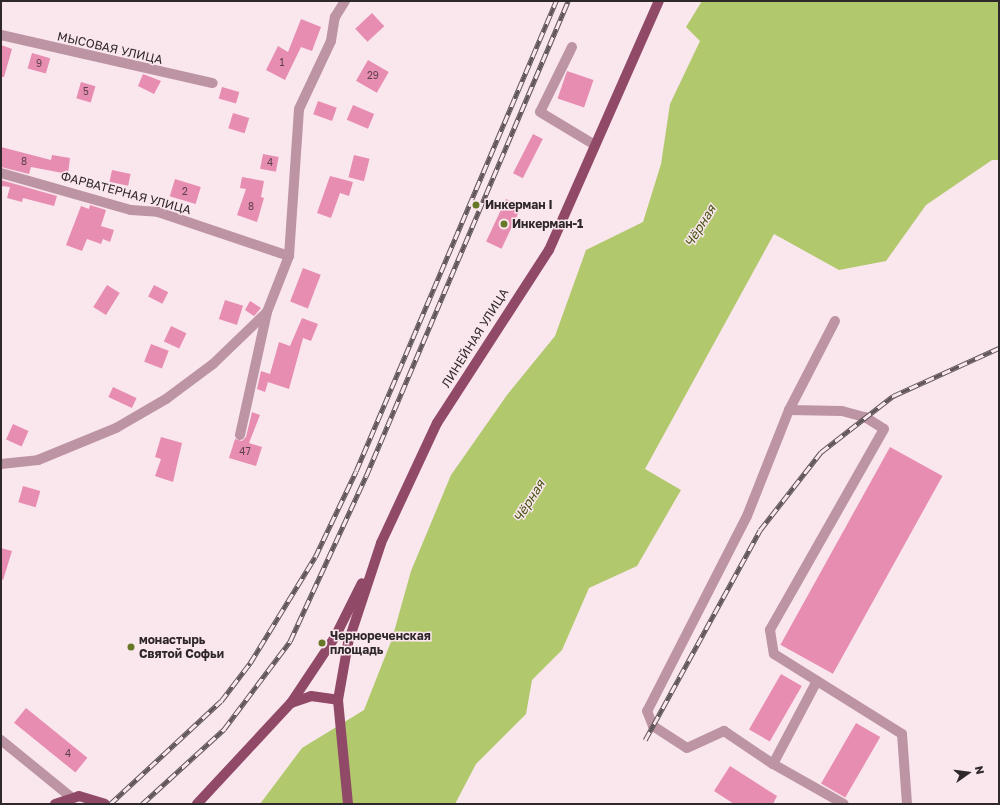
<!DOCTYPE html>
<html>
<head>
<meta charset="utf-8">
<style>
	body { margin:0 }
	#map { position:relative; width:1000px; height:805px; overflow:hidden; background:#fae6ed; font-family:"Golos Text",sans-serif }
	div>[style] { position:absolute }
	.water>* { inset:0; background:#b1c86d }
	.building>* { inset:0; background:#e88db2; transform-origin:0 0 }
	.minor>* { height:10px; margin:-5px; padding:0 5px; transform-origin:5px; border-radius:5px; background:#bd94a3 }
	.major>* { height:10px; margin:-5px; padding:0 5px; transform-origin:5px; border-radius:5px; background:#904967 }
	.rail>* { height:4.5px; margin-top:-2.25px; transform-origin:0; background:repeating-linear-gradient(90deg,#fae6ed 0 9px,#60565a 0 18px); box-sizing:border-box; border-block:1px solid #60565a }
	.dots>* { width:11px; height:11px; translate:-50% -50%; box-sizing:border-box; border:2px solid #fae6ed; border-radius:50% }
	span { translate:-50% -50%; white-space:nowrap; text-align:center; line-height:1.15; -webkit-text-stroke:3px #fae6ed; paint-order:stroke }
	.number-label { font-size:10px; color:#5d414d }
	.number-label span { -webkit-text-stroke-width:0 }
	.street-label { font-size:12px; color:#2f282b }
	.poi-label { font-size:12px; color:#2f282b; font-weight:700 }
	.left { translate:0 -50%; text-align:left }
	.water-label { font-size:13px; color:#485615; font-style:italic }
	.frame { position:absolute; inset:0; border:2px solid #2f282b; pointer-events:none }
	.north { position:absolute; left:948px; top:753px; width:40px; height:40px; -webkit-text-stroke:3px #fae6ed; paint-order:stroke; rotate:76deg; font-size:11px; font-weight:700; line-height:16px; text-align:center; color:#2f282b }
	.north::after { content:''; display:block; margin:auto; width:14px; height:18px; background:#2f282b; clip-path:polygon(50% 0,100% 100%,50% 72%,0 100%) }
</style>
</head>
<body>
<div id="map">
	<div class="water">
		<i style="clip-path:polygon(702px 1px,999px 1px,999px 160px,992px 160px,926px 205px,886px 261px,839px 270px,774px 234px,645px 469px,681px 490px,637px 566px,589px 588px,562px 650px,532px 680px,526px 714px,476px 764px,455px 804px,260px 804px,302px 748px,364px 710px,392px 639px,411px 571px,451px 475px,507px 395px,555px 336px,586px 250px,643px 222px,661px 164px,670px 104px,700px 41px,686px 27px)"></i>
	</div>
	<div class="building">
		<i style="left:372px;top:13px;width:18px;height:23px;rotate:47deg"></i>
		<i style="clip-path:polygon(301px 19px,321px 27px,312px 51px,301px 47px,285px 80px,266px 70px,278px 46px,288px 52px)"></i>
		<i style="clip-path:polygon(1px 45px,12px 49px,4px 77px,1px 77px)"></i>
		<i style="left:32px;top:53px;width:19px;height:16px;rotate:16deg"></i>
		<i style="left:368px;top:60px;width:24px;height:24px;rotate:30deg"></i>
		<i style="left:567px;top:71px;width:28px;height:29px;rotate:19deg"></i>
		<i style="clip-path:polygon(143px 74px,161px 81px,154px 94px,138px 86px)"></i>
		<i style="left:81px;top:82px;width:15px;height:17px;rotate:16deg"></i>
		<i style="left:222px;top:87px;width:18px;height:12px;rotate:16deg"></i>
		<i style="left:318px;top:101px;width:20px;height:14px;rotate:20deg"></i>
		<i style="left:353px;top:105px;width:23px;height:16px;rotate:23deg"></i>
		<i style="left:233px;top:113px;width:17px;height:16px;rotate:17deg"></i>
		<i style="left:533px;top:134px;width:11px;height:44px;rotate:27deg"></i>
		<i style="clip-path:polygon(1px 147px,51px 160px,52px 155px,70px 158px,68px 174px,31px 167px,29px 174px,1px 167px)"></i>
		<i style="left:263px;top:154px;width:16px;height:15px;rotate:11deg"></i>
		<i style="left:354px;top:155px;width:16px;height:23px;rotate:14deg"></i>
		<i style="left:112px;top:170px;width:19px;height:12px;rotate:12deg"></i>
		<i style="clip-path:polygon(330px 176px,353px 182px,349px 196px,340px 193px,331px 218px,317px 213px)"></i>
		<i style="clip-path:polygon(242px 177px,264px 181px,261px 197px,264px 198px,257px 222px,237px 215px,246px 189px,240px 188px)"></i>
		<i style="left:175px;top:179px;width:27px;height:18px;rotate:17deg"></i>
		<i style="clip-path:polygon(1px 180px,57px 196px,54px 206px,23px 198px,22px 202px,7px 198px,10px 187px,1px 186px)"></i>
		<i style="left:506px;top:199px;width:17px;height:47px;rotate:25deg"></i>
		<i style="clip-path:polygon(90px 205px,106px 210px,101px 226px,114px 230px,110px 242px,103px 239px,101px 244px,87px 239px,82px 251px,66px 245px,81px 206px,89px 209px)"></i>
		<i style="left:303px;top:268px;width:19px;height:36px;rotate:21deg"></i>
		<i style="left:107px;top:285px;width:15px;height:26px;rotate:32deg"></i>
		<i style="left:154px;top:285px;width:16px;height:13px;rotate:27deg"></i>
		<i style="left:225px;top:300px;width:19px;height:20px;rotate:18deg"></i>
		<i style="clip-path:polygon(250px 301px,261px 308px,254px 316px,245px 310px)"></i>
		<i style="clip-path:polygon(302px 318px,318px 324px,311px 341px,303px 338px,289px 389px,268px 382px,265px 392px,257px 389px,261px 371px,270px 374px,279px 342px,290px 346px)"></i>
		<i style="left:171px;top:326px;width:17px;height:17px;rotate:25deg"></i>
		<i style="left:151px;top:344px;width:19px;height:19px;rotate:21deg"></i>
		<i style="left:113px;top:387px;width:26px;height:11px;rotate:25deg"></i>
		<i style="clip-path:polygon(252px 412px,260px 415px,249px 443px,262px 447px,256px 466px,229px 458px,235px 439px,242px 441px,246px 437px)"></i>
		<i style="left:13px;top:424px;width:17px;height:17px;rotate:24deg"></i>
		<i style="clip-path:polygon(161px 437px,182px 443px,173px 482px,155px 476px,161px 459px,155px 457px)"></i>
		<i style="left:890px;top:447px;width:60px;height:226px;rotate:29deg"></i>
		<i style="left:23px;top:486px;width:18px;height:17px;rotate:16deg"></i>
		<i style="clip-path:polygon(1px 548px,12px 551px,3px 580px,1px 579px)"></i>
		<i style="left:781px;top:674px;width:24px;height:64px;rotate:30deg"></i>
		<i style="left:26px;top:708px;width:79px;height:19px;rotate:39deg"></i>
		<i style="left:856px;top:723px;width:28px;height:70px;rotate:30deg"></i>
		<i style="clip-path:polygon(730px 766px,777px 796px,773px 804px,734px 804px,714px 791px)"></i>
	</div>
	<div class="minor">
		<i style="left:1px;top:35px;width:217px;rotate:12.8deg"></i>
		<i style="left:572px;top:47px;width:72px;rotate:116.2deg"></i>
		<i style="left:540px;top:112px;width:64px;rotate:31deg"></i>
		<i style="left:1px;top:173px;width:135px;rotate:15.9deg"></i>
		<i style="left:131px;top:210px;width:27px;rotate:4deg"></i>
		<i style="left:158px;top:212px;width:138px;rotate:18.6deg"></i>
		<i style="left:835px;top:321px;width:100px;rotate:117.3deg"></i>
		<i style="left:789px;top:410px;width:53px;rotate:1.1deg"></i>
		<i style="left:842px;top:411px;width:24px;rotate:15deg"></i>
		<i style="left:865px;top:417px;width:22px;rotate:32deg"></i>
		<i style="left:884px;top:429px;width:231px;rotate:119.6deg"></i>
		<i style="left:770px;top:630px;width:24px;rotate:81deg"></i>
		<i style="left:774px;top:654px;width:151px;rotate:32deg"></i>
		<i style="left:902px;top:734px;width:70px;rotate:85.9deg"></i>
		<i style="left:789px;top:410px;width:114px;rotate:111.6deg"></i>
		<i style="left:747px;top:516px;width:219px;rotate:117.1deg"></i>
		<i style="left:647px;top:711px;width:16px;rotate:68deg"></i>
		<i style="left:653px;top:726px;width:40px;rotate:32.9deg"></i>
		<i style="left:687px;top:748px;width:41px;rotate:-24.7deg"></i>
		<i style="left:724px;top:731px;width:59px;rotate:34deg"></i>
		<i style="left:773px;top:764px;width:94px;rotate:-62.1deg"></i>
		<i style="left:240px;top:435px;width:126px;rotate:-77.6deg"></i>
		<i style="left:1px;top:464px;width:37px;rotate:-6deg"></i>
		<i style="left:38px;top:460px;width:84px;rotate:-22.3deg"></i>
		<i style="left:116px;top:428px;width:58px;rotate:-30.1deg"></i>
		<i style="left:166px;top:399px;width:59px;rotate:-36.7deg"></i>
		<i style="left:213px;top:364px;width:75px;rotate:-43.9deg"></i>
		<i style="left:267px;top:312px;width:60px;rotate:-68.6deg"></i>
		<i style="left:289px;top:256px;width:147px;rotate:-86.1deg"></i>
		<i style="left:299px;top:109px;width:75px;rotate:-64.8deg"></i>
		<i style="left:331px;top:41px;width:24px;rotate:-81deg"></i>
		<i style="left:335px;top:17px;width:19px;rotate:-58deg"></i>
		<i style="left:1px;top:740px;width:90px;rotate:39.2deg"></i>
		<i style="left:773px;top:764px;width:81px;rotate:29.4deg"></i>
	</div>
	<div class="major">
		<i style="left:291px;top:703px;width:79px;rotate:-56.3deg"></i>
		<i style="left:335px;top:637px;width:60px;rotate:-63.4deg"></i>
		<i style="left:55px;top:804px;width:25px;rotate:-18deg"></i>
		<i style="left:79px;top:796px;width:27px;rotate:17deg"></i>
		<i style="left:197px;top:804px;width:138px;rotate:-47.1deg"></i>
		<i style="left:291px;top:703px;width:21px;rotate:-19deg"></i>
		<i style="left:311px;top:696px;width:27px;rotate:8deg"></i>
		<i style="left:348px;top:804px;width:104px;rotate:-95.5deg"></i>
		<i style="left:338px;top:700px;width:58px;rotate:-80deg"></i>
		<i style="left:348px;top:643px;width:105px;rotate:-71.7deg"></i>
		<i style="left:381px;top:543px;width:132px;rotate:-65deg"></i>
		<i style="left:437px;top:423px;width:206px;rotate:-57.1deg"></i>
		<i style="left:549px;top:250px;width:272px;rotate:-66.2deg"></i>
	</div>
	<div class="rail">
		<i style="left:645px;top:740px;width:239px;rotate:-61.3deg"></i>
		<i style="left:760px;top:530px;width:99px;rotate:-52deg"></i>
		<i style="left:821px;top:452px;width:91px;rotate:-37.9deg"></i>
		<i style="left:893px;top:396px;width:116px;rotate:-24.4deg"></i>
		<i style="left:110px;top:804px;width:151px;rotate:-42.9deg"></i>
		<i style="left:221px;top:701px;width:48px;rotate:-52.7deg"></i>
		<i style="left:250px;top:663px;width:124px;rotate:-58.5deg"></i>
		<i style="left:315px;top:557px;width:95px;rotate:-64.5deg"></i>
		<i style="left:356px;top:471px;width:511px;rotate:-66.95deg"></i>
		<i style="left:142px;top:804px;width:111px;rotate:-42.4deg"></i>
		<i style="left:224px;top:729px;width:110px;rotate:-53.1deg"></i>
		<i style="left:290px;top:641px;width:182px;rotate:-65.3deg"></i>
		<i style="left:366px;top:476px;width:516px;rotate:-66.96deg"></i>
	</div>
	<div class="dots">
		<i style="left:476px;top:205px;background:#677928"></i>
		<i style="left:504px;top:224px;background:#677928"></i>
		<i style="left:322px;top:643px;background:#677928"></i>
		<i style="left:131px;top:647px;background:#677928"></i>
	</div>
	<div class="number-label">
		<span style="left:282px;top:63px">1</span>
		<span style="left:39px;top:64px">9</span>
		<span style="left:373px;top:76px">29</span>
		<span style="left:86px;top:92px">5</span>
		<span style="left:24px;top:162px">8</span>
		<span style="left:270px;top:163px">4</span>
		<span style="left:185px;top:192px">2</span>
		<span style="left:251px;top:207px">8</span>
		<span style="left:245px;top:452px">47</span>
		<span style="left:68px;top:754px">4</span>
	</div>
	<div class="street-label">
		<span style="left:110px;top:48px;rotate:13deg">МЫСОВАЯ УЛИЦА</span>
		<span style="left:126px;top:193px;rotate:15deg">ФАРВАТЕРНАЯ УЛИЦА</span>
		<span style="left:475px;top:338px;rotate:-58deg">ЛИНЕЙНАЯ УЛИЦА</span>
	</div>
	<div class="poi-label">
		<span class="left" style="left:485px;top:205px">Инкерман I</span>
		<span class="left" style="left:512px;top:224px">Инкерман-1</span>
		<span class="left" style="left:330px;top:643px">Чернореченская<br>площадь</span>
		<span class="left" style="left:139px;top:647px">монастырь<br>Святой Софьи</span>
	</div>
	<div class="water-label">
		<span style="left:700px;top:226px;rotate:-58deg">Чёрная</span>
		<span style="left:529px;top:501px;rotate:-58deg">Чёрная</span>
	</div>
	<div class="frame"></div>
	<div class="north">N</div>
</div>
</body>
</html>
